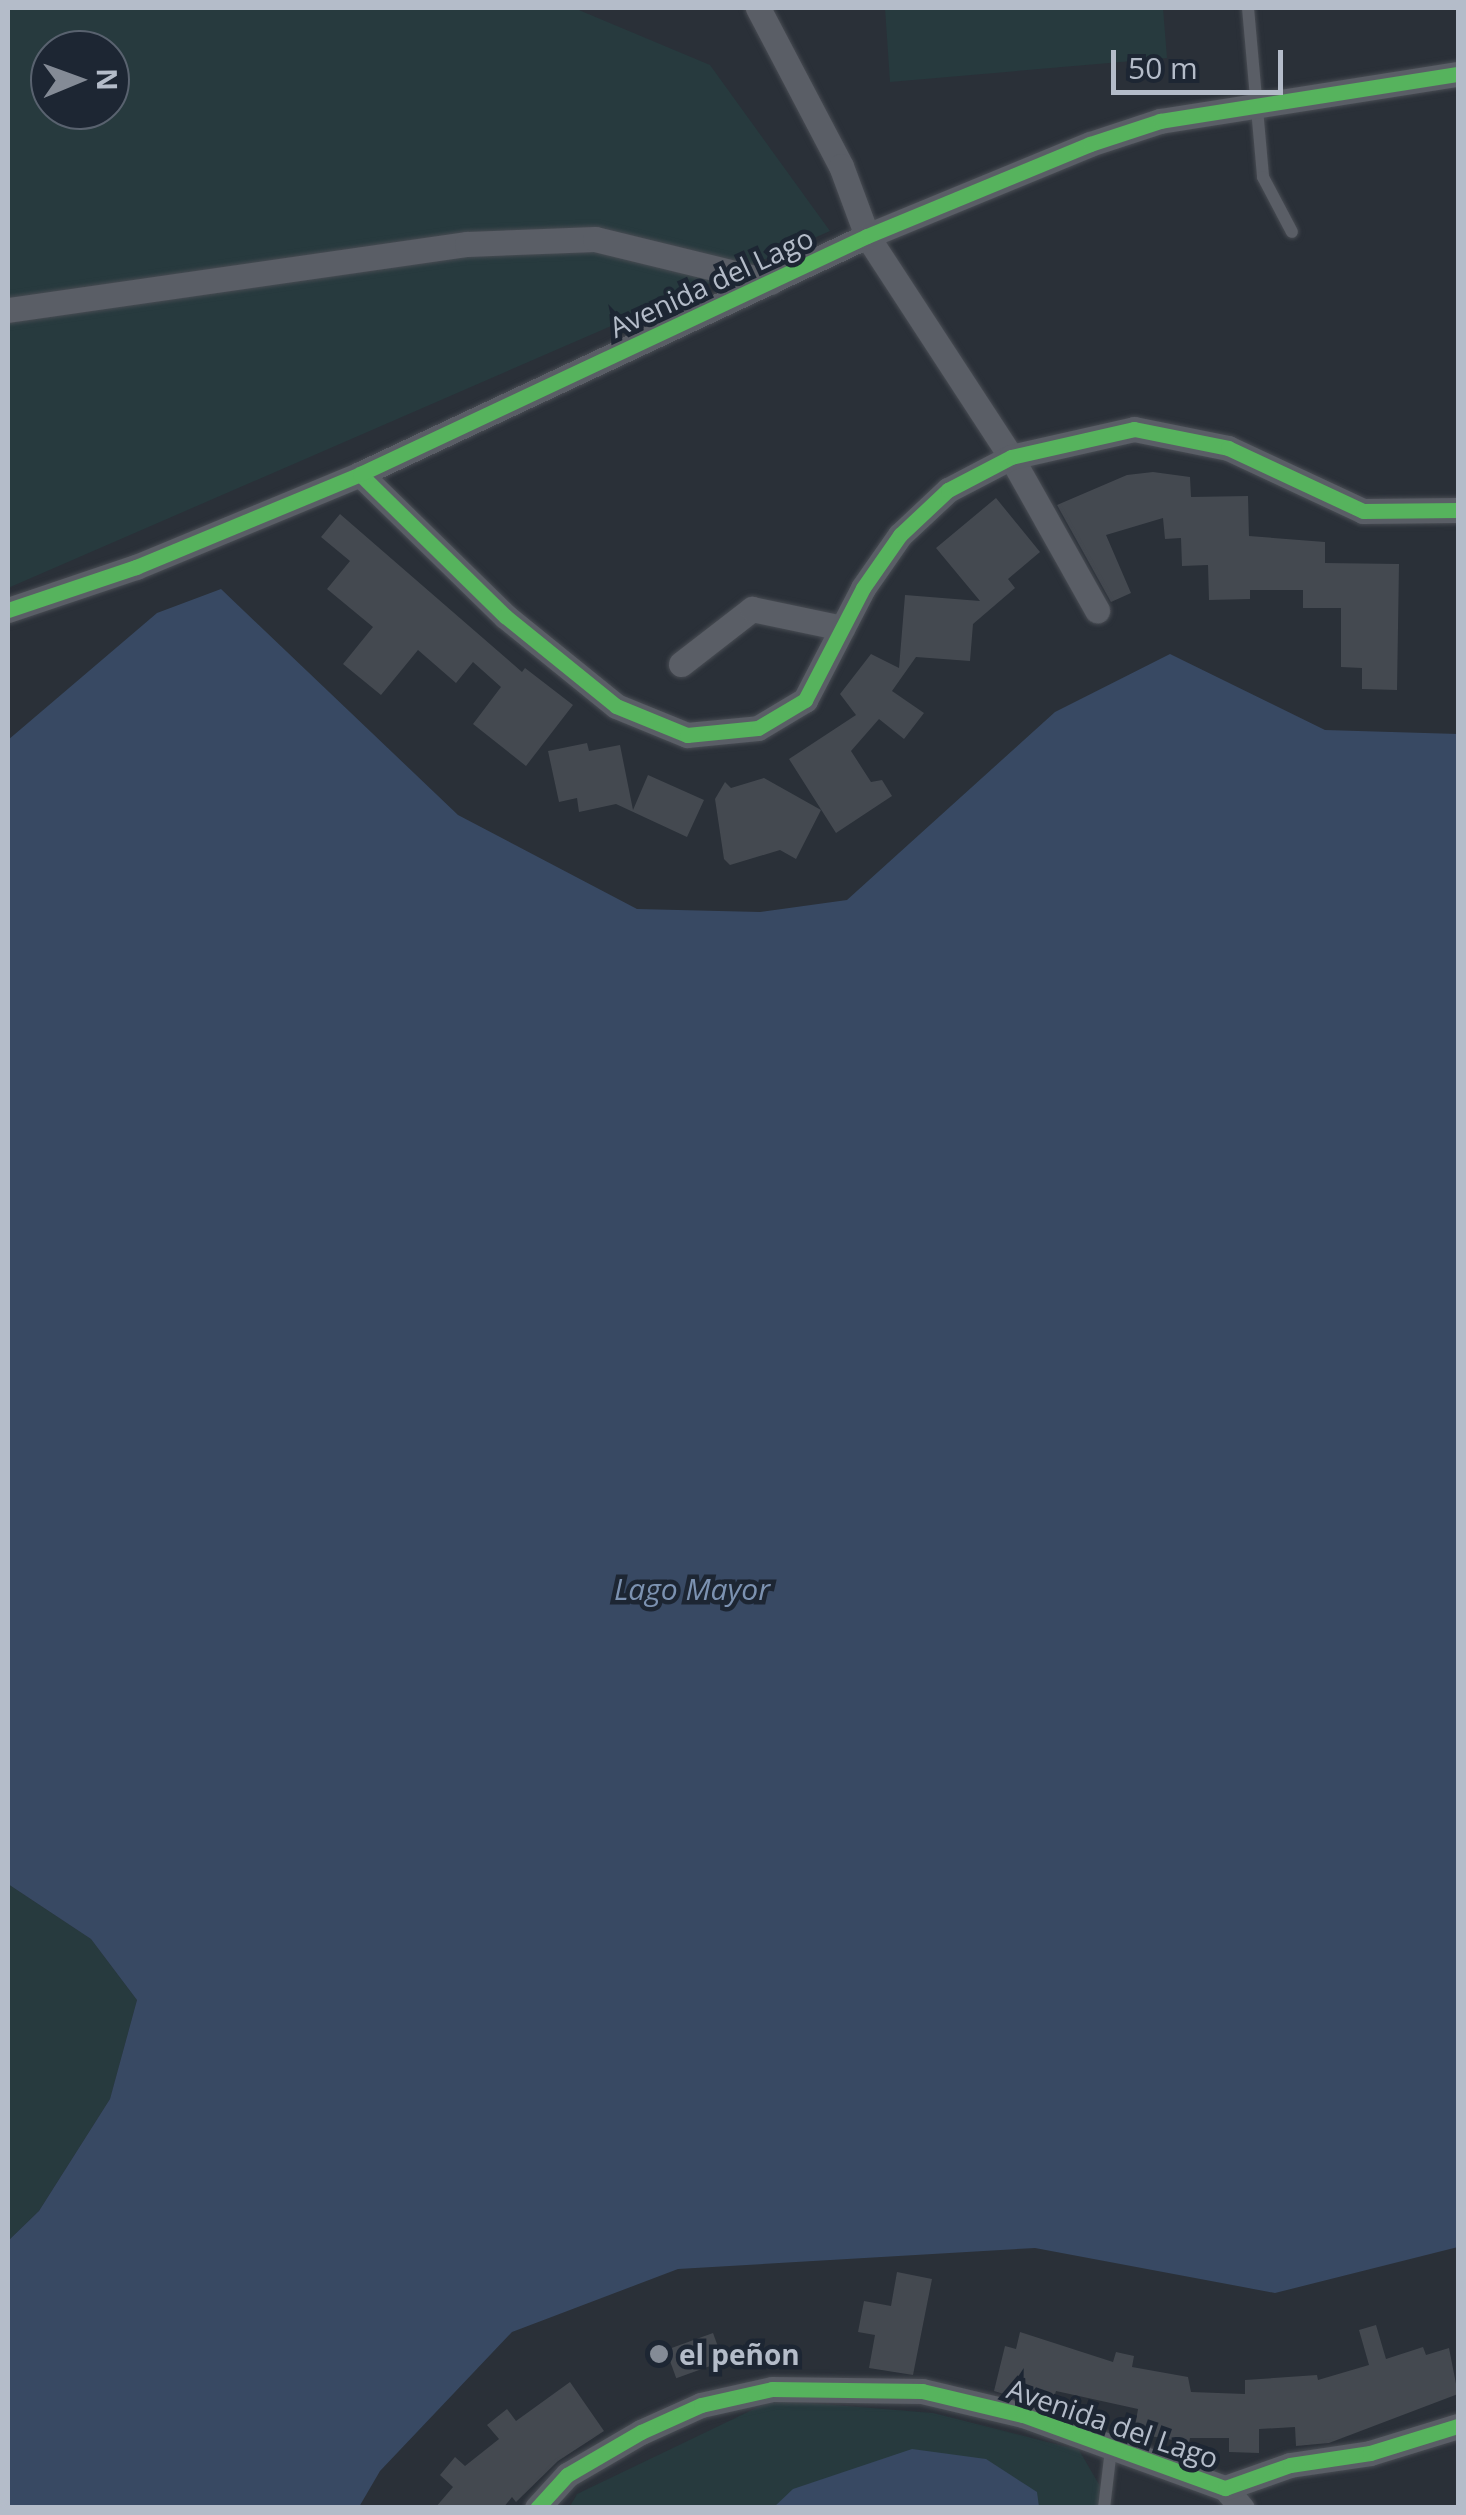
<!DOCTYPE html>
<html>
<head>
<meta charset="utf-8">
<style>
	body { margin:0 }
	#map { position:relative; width:1466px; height:2515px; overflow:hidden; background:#2a3038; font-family:"Open Sans",sans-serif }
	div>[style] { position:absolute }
	.green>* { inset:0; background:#273a3e }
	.water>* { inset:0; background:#384963 }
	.building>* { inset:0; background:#444950; transform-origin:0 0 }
	.roads { filter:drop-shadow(0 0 2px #484c53) drop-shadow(0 0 2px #484c53) }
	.service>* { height:12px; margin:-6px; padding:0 6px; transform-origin:6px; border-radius:6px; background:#5a5e66 }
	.minor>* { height:25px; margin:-12.5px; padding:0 12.5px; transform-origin:12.5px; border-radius:12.5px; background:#5a5e66 }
	.cycleway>* { height:15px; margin:-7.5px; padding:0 7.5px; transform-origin:7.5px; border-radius:7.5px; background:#56b35d }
	.dots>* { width:28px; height:28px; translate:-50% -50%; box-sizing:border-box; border:5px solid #1d2633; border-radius:50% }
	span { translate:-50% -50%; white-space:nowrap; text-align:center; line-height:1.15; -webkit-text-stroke:9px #1d2633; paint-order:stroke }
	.street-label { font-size:28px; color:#b4bcc9 }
	.poi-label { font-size:28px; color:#b4bcc9; font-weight:700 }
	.left { translate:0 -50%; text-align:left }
	.water-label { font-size:30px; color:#7c92b1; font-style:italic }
	.frame { position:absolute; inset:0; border:10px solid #b4bcc9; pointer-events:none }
	.north { position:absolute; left:30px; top:30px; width:100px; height:100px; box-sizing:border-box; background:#1d2633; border:2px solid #59626f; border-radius:50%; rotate:89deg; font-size:28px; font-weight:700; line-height:40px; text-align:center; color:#b4bcc9 }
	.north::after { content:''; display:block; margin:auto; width:35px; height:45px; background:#848b96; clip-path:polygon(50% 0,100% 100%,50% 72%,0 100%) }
	.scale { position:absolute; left:1111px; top:50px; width:172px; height:45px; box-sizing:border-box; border:5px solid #b4bcc9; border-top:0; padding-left:12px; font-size:30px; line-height:35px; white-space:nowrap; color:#b4bcc9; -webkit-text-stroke:8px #1d2633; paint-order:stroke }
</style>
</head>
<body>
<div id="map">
	<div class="green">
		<i style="clip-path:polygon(evenodd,8px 8px,574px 8px,710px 65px,830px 231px,8px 588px,8px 8px,50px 50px,110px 50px,110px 110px,50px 110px,50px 50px)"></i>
		<i style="clip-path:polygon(885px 8px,1163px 8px,1167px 58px,890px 82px)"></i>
		<i style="clip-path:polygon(8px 1884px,91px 1939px,137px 2000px,110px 2099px,39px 2211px,8px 2241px)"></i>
		<i style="clip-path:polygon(773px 2400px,933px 2413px,1079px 2450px,1112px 2507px,569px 2508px,577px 2494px)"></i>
	</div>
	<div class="water">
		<i style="clip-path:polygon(221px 589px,458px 815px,637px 909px,760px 912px,847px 900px,1055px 712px,1170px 654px,1325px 730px,1458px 734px,1458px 2247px,1275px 2293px,1035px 2248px,678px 2269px,512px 2332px,380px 2471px,359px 2507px,8px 2507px,8px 2241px,39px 2211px,110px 2099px,137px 2000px,91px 1939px,8px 1884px,8px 740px,157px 613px)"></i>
		<i style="clip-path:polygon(912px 2449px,986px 2459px,1037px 2492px,1039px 2507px,774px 2507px,793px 2489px)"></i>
	</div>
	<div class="building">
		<i style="clip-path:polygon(1153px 472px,1190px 477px,1191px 497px,1248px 496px,1249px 536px,1325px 542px,1325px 563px,1399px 564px,1397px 690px,1362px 689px,1362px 668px,1341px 667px,1341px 608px,1303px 608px,1303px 590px,1250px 590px,1250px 599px,1209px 600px,1208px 565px,1182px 566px,1181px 538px,1165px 539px,1163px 518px,1106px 535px,1131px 593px,1111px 602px,1057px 505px,1127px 475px)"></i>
		<i style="clip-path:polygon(996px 498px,1040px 552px,1008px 579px,1015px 588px,973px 624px,970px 661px,916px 657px,892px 691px,924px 713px,904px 739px,879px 719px,851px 751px,871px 782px,882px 780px,892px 796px,836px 833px,789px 759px,856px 715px,840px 694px,871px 654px,899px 668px,905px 595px,980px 601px,936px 548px)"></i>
		<i style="clip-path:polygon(340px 514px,522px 672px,525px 668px,573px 705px,526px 766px,473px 724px,501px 687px,473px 662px,456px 683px,418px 650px,381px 695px,343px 664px,373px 627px,327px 589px,350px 561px,321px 537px)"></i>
		<i style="clip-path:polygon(587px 743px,589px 751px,620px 745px,633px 810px,648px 775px,704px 800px,687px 837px,616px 804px,579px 812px,577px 798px,559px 802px,548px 751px)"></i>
		<i style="clip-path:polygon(764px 778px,821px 810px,796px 859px,780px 850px,730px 865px,724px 859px,715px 799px,725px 782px,731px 788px)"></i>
		<i style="clip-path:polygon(897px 2272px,932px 2279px,913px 2375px,869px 2368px,875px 2335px,858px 2332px,864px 2301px,891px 2306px)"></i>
		<i style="clip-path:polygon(1376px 2325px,1386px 2359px,1423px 2347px,1426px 2355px,1449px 2348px,1458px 2394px,1329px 2443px,1296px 2446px,1295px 2427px,1259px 2429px,1259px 2453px,1229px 2452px,1229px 2438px,1190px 2438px,1189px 2443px,1134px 2433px,1138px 2409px,1056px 2391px,1051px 2408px,994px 2391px,1005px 2346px,1016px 2349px,1020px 2332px,1113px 2362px,1116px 2352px,1134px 2356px,1132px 2367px,1188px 2377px,1191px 2392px,1245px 2394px,1245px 2380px,1317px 2375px,1318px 2380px,1369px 2365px,1359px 2330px)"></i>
		<i style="left:713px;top:2333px;width:30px;height:50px;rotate:70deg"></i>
		<i style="clip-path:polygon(570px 2382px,604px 2431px,558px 2461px,516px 2502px,512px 2497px,503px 2508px,435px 2508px,453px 2487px,440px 2475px,455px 2457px,465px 2466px,499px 2439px,487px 2425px,507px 2409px,516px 2421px)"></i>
	</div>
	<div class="roads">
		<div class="service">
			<i style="left:1248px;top:8px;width:170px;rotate:84.9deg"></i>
			<i style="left:1263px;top:177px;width:62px;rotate:62.2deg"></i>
			<i style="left:1104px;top:2508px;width:59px;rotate:-83.2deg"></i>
		</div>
		<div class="minor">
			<i style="left:758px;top:8px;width:178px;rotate:62.3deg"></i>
			<i style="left:841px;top:166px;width:75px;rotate:69.6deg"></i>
			<i style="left:867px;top:236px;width:264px;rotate:56.9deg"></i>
			<i style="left:1011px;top:457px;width:176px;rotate:60.7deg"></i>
			<i style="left:8px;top:310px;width:464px;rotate:-8.2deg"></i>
			<i style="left:467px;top:244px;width:128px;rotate:-2.2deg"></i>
			<i style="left:595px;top:239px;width:181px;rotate:13.7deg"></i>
			<i style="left:360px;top:474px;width:203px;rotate:44.4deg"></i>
			<i style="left:505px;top:616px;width:143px;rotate:39deg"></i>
			<i style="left:616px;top:706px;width:77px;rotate:22.2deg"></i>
			<i style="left:687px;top:735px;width:71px;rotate:-5.6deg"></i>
			<i style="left:758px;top:728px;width:55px;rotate:-30.8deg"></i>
			<i style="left:805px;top:700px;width:126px;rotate:-62.6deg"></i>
			<i style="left:863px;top:588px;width:65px;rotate:-55.1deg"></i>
			<i style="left:900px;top:535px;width:66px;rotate:-43.2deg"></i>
			<i style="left:948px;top:490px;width:71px;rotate:-27.6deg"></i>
			<i style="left:1011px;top:457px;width:126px;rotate:-12.8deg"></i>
			<i style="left:1134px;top:429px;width:96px;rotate:11.4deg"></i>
			<i style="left:1228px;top:448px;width:149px;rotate:25deg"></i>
			<i style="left:1363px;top:511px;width:95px;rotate:-0.6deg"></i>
			<i style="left:8px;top:610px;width:135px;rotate:-18.6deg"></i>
			<i style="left:136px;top:567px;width:243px;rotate:-22.5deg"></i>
			<i style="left:360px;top:474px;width:560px;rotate:-25.15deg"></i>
			<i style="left:867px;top:236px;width:241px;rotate:-22.4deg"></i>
			<i style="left:1090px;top:144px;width:74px;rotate:-18.2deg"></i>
			<i style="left:1160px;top:121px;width:302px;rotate:-9deg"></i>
			<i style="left:681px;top:664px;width:90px;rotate:-37.8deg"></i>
			<i style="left:752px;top:609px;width:92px;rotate:11.9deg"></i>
			<i style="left:1225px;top:2488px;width:26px;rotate:50deg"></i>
			<i style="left:537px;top:2508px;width:45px;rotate:-47.7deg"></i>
			<i style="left:567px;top:2475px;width:86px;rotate:-30.2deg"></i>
			<i style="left:641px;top:2432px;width:66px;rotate:-24.2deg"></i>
			<i style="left:701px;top:2405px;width:73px;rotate:-12.7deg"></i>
			<i style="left:772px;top:2389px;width:150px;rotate:0.8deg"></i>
			<i style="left:922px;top:2391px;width:104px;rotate:13.4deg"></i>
			<i style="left:1023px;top:2415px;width:215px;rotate:19.9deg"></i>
			<i style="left:1225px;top:2488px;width:69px;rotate:-19.5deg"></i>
			<i style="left:1290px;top:2465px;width:81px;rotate:-8.5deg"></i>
			<i style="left:1370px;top:2453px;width:92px;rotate:-17.1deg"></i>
		</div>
	</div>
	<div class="cycleway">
		<i style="left:360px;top:474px;width:203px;rotate:44.4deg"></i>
		<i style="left:505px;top:616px;width:143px;rotate:39deg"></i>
		<i style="left:616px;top:706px;width:77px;rotate:22.2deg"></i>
		<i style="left:687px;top:735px;width:71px;rotate:-5.6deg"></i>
		<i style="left:758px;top:728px;width:55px;rotate:-30.8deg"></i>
		<i style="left:805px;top:700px;width:126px;rotate:-62.6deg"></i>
		<i style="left:863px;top:588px;width:65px;rotate:-55.1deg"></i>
		<i style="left:900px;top:535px;width:66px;rotate:-43.2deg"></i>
		<i style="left:948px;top:490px;width:71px;rotate:-27.6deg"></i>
		<i style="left:1011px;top:457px;width:126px;rotate:-12.8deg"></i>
		<i style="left:1134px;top:429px;width:96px;rotate:11.4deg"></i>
		<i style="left:1228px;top:448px;width:149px;rotate:25deg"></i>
		<i style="left:1363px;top:511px;width:95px;rotate:-0.6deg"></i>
		<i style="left:8px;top:610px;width:135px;rotate:-18.6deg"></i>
		<i style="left:136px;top:567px;width:243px;rotate:-22.5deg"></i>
		<i style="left:360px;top:474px;width:560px;rotate:-25.15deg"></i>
		<i style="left:867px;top:236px;width:241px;rotate:-22.4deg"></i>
		<i style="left:1090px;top:144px;width:74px;rotate:-18.2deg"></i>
		<i style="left:1160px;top:121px;width:302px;rotate:-9deg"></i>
		<i style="left:537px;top:2508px;width:45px;rotate:-47.7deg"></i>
		<i style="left:567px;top:2475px;width:86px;rotate:-30.2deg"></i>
		<i style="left:641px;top:2432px;width:66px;rotate:-24.2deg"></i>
		<i style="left:701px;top:2405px;width:73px;rotate:-12.7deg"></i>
		<i style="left:772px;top:2389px;width:150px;rotate:0.8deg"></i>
		<i style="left:922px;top:2391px;width:104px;rotate:13.4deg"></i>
		<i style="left:1023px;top:2415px;width:215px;rotate:19.9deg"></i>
		<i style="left:1225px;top:2488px;width:69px;rotate:-19.5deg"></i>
		<i style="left:1290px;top:2465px;width:81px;rotate:-8.5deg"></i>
		<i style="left:1370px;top:2453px;width:92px;rotate:-17.1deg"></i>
	</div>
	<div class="dots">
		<i style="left:659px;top:2354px;background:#848b96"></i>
	</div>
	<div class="street-label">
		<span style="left:711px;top:282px;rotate:-25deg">Avenida del Lago</span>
		<span style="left:1113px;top:2423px;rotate:19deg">Avenida del Lago</span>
	</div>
	<div class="poi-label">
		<span class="left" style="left:679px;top:2354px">el peñon</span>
	</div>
	<div class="water-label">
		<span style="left:692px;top:1589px">Lago Mayor</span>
	</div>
	<div class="frame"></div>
	<div class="north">N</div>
	<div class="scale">50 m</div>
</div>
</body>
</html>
